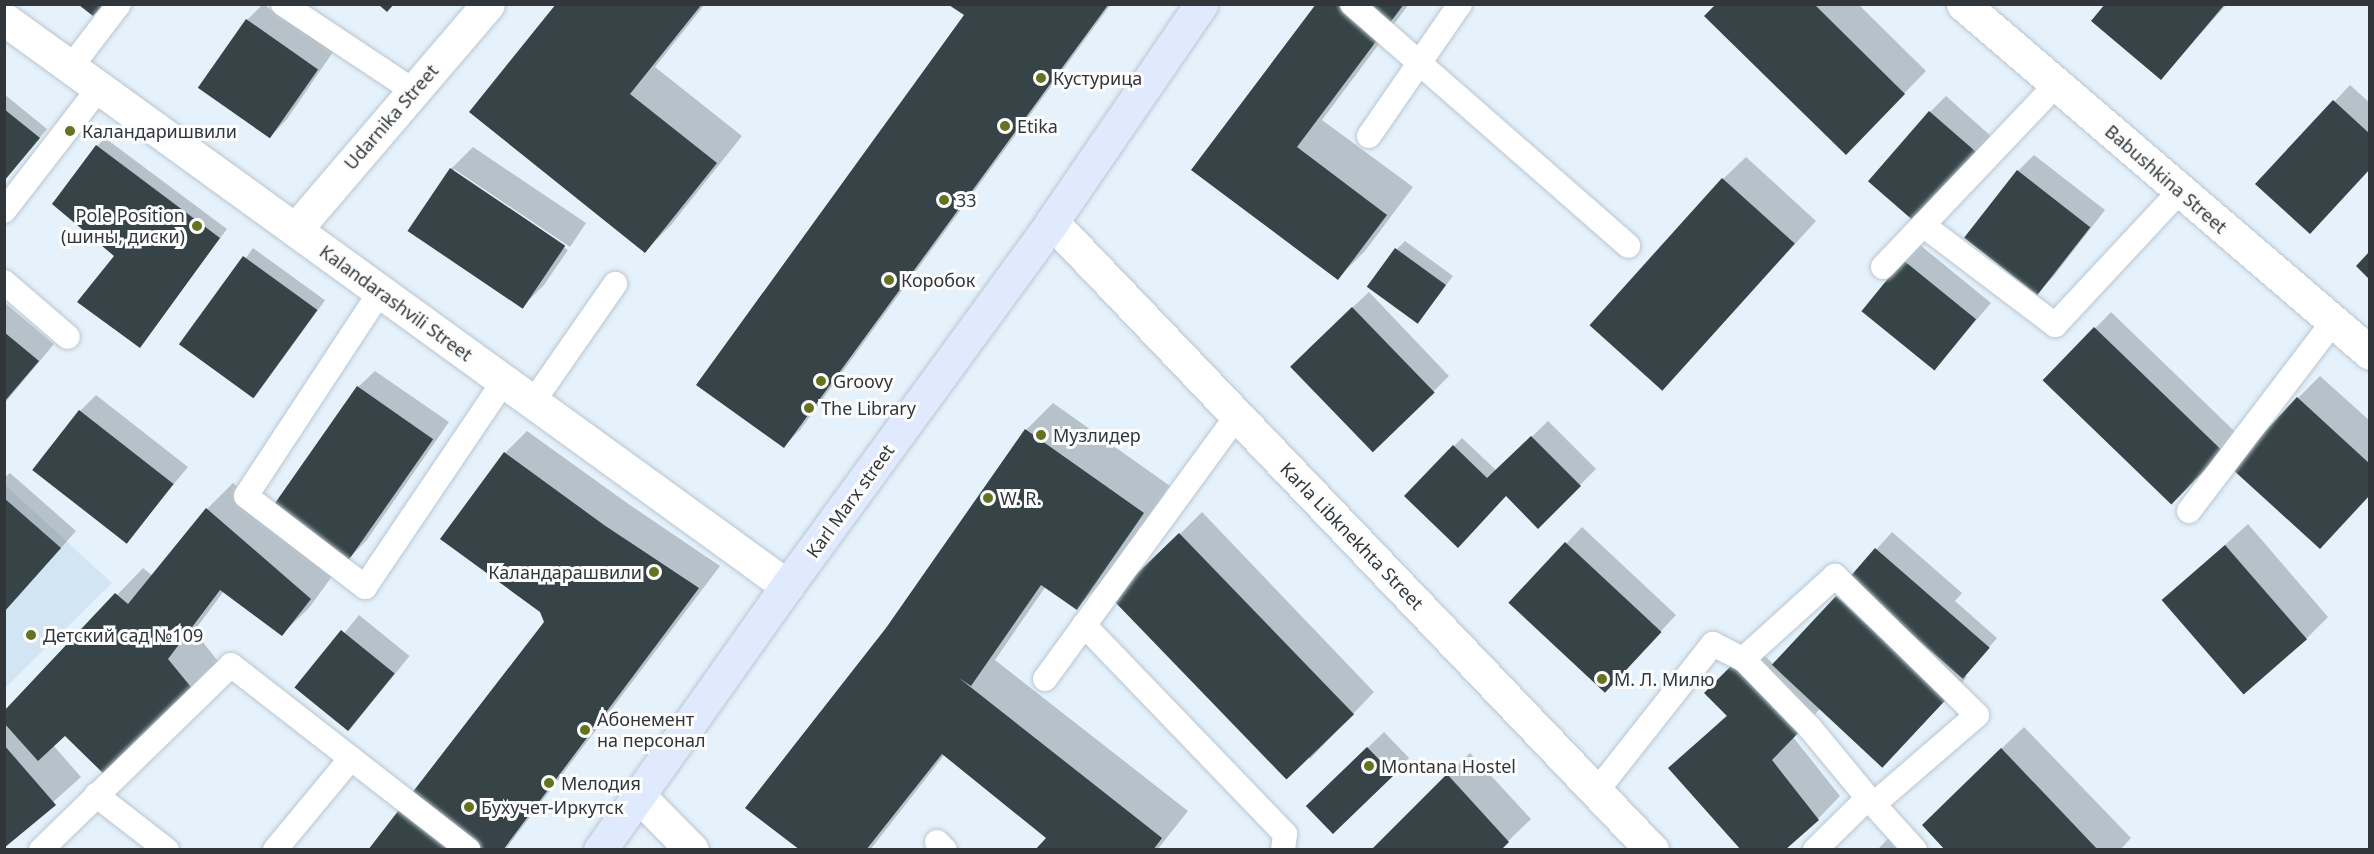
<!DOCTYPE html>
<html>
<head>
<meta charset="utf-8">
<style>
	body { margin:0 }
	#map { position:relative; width:2374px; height:854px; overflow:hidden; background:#e5f2fc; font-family:"Noto Sans",sans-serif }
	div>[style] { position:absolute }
	.built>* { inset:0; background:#d2e5f3 }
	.shadow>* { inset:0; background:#0003; transform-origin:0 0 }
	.building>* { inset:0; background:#364447; transform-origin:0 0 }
	.roads { filter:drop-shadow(0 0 2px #bac6cf) drop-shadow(0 0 2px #bac6cf) }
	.service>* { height:24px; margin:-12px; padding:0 12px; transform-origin:12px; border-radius:12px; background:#fff }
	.minor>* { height:33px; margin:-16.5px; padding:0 16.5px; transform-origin:16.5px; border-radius:16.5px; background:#fff }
	.tertiary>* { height:33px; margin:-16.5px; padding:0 16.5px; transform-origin:16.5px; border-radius:16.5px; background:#fff }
	.secondary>* { height:33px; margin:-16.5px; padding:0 16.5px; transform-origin:16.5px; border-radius:16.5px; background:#e0eafe }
	.dots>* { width:16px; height:16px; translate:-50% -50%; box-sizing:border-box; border:3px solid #fdfdfd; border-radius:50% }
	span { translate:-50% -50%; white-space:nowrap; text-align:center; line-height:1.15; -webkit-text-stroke:6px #fdfdfd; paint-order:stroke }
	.poi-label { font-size:18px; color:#31363a }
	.left { translate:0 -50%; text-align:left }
	.right { translate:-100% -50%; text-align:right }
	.street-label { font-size:18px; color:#31363a }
	.frame { position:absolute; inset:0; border:6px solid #31363a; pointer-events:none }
</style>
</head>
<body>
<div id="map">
	<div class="built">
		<i style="clip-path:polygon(4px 484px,112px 583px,5px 688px,4px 688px)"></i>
	</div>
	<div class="shadow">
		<i style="clip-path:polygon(263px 4px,333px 52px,287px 119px,271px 136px,247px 20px)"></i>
		<i style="clip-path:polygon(557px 4px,705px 4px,655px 67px,742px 136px,671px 225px,645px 251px)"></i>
		<i style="clip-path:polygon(952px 4px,1111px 4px,800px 430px,784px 446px,967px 15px)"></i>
		<i style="clip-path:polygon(1318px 4px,1409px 4px,1322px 120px,1413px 187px,1365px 251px,1338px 278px,1193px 169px)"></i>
		<i style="clip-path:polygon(1718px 4px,1858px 4px,1926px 71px,1846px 153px)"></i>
		<i style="clip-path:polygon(2107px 4px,2227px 4px,2161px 78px)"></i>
		<i style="clip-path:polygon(2350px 85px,2370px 103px,2370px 168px,2257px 184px)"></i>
		<i style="clip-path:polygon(4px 94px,47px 129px,4px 181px)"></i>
		<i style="clip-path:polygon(1946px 96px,1993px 138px,1934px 206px,1930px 112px)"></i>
		<i style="clip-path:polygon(105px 138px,227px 229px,139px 346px,116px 255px,97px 146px)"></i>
		<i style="clip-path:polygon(473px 147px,586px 223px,570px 247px,454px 169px,454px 172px,568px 250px,544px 285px,522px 307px,451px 169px)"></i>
		<i style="clip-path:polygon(2034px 155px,2105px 210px,2053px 277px,2037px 293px,2018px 171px)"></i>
		<i style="clip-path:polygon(1746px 157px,1816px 221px,1663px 389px,1723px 179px)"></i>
		<i style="clip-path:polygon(1405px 241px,1453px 276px,1418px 322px,1397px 249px)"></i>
		<i style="clip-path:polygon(1920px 245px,1991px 303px,1935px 368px,1904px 261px)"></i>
		<i style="left:253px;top:248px;width:89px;height:120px;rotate:36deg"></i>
		<i style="clip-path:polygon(1369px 292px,1449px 376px,1433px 392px,1307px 350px)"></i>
		<i style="clip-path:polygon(4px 302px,54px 344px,4px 404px)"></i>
		<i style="left:2111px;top:312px;width:176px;height:95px;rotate:44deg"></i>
		<i style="clip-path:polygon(375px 371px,449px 422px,366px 541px,350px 557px,358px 387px)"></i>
		<i style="clip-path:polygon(2320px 376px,2370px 421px,2370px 495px,2298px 398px)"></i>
		<i style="clip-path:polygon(96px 395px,188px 467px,126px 541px,35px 469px,80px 411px)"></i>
		<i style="clip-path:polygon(1053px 403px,1170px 486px,1103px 581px,1077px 608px,1046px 586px,995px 660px,1188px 811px,1157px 850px,1037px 850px,1048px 838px,945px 754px,870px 850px,803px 850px,888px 629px,1026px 430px)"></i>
		<i style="clip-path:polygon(1548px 421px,1596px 469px,1538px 527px,1506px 495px,1406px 496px,1462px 438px,1497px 471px)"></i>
		<i style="clip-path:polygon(527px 431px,627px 503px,720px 566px,505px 850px,372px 850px,545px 623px,505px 453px)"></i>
		<i style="clip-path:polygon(10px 473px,76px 531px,4px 612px,4px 478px)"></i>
		<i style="clip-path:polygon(233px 483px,336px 571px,309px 608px,282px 634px,224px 591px,194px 631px,221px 665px,194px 691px,65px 734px,53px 745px,81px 777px,4px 846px,4px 713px,143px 568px,153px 576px,207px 509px)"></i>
		<i style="clip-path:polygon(1202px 512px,1374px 692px,1310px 759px,1180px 534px)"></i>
		<i style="clip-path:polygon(2248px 524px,2328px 617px,2306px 639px,2164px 600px)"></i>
		<i style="clip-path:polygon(1582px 527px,1676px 615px,1620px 675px,1510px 603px)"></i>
		<i style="clip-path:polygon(1892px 532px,1962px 593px,1955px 601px,1997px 638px,1965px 675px,1967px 677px,1904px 744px,1821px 708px,1793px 737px,1840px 796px,1818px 819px,1670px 768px,1728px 714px,1754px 645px,1773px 664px,1853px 581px,1850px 579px)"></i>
		<i style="left:359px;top:615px;width:65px;height:96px;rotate:39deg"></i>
		<i style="clip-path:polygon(2024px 727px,2131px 838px,2120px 850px,1947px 850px,1946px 802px)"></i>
		<i style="left:1384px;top:732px;width:36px;height:106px;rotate:46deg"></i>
		<i style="clip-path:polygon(1470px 753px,1531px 819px,1499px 850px,1374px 850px)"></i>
		<i style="clip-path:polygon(1891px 836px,1903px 850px,1877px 850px)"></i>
	</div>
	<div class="building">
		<i style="clip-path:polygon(378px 4px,394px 4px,387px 12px)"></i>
		<i style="clip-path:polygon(556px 4px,702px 4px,630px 94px,717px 163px,645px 253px,469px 112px)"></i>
		<i style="clip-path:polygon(1316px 4px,1404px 4px,1297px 147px,1387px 215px,1338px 280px,1191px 170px)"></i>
		<i style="clip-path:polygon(1716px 4px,1814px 4px,1905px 94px,1846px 155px,1704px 16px)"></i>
		<i style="clip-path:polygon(2105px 4px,2225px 4px,2161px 80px,2091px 21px)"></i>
		<i style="clip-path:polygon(79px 5px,103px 5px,93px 16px)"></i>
		<i style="clip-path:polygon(949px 5px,1108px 5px,784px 448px,696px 385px,964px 15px)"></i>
		<i style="left:246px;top:19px;width:88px;height:84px;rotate:35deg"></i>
		<i style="clip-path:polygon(2333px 100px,2370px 134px,2370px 169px,2310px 234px,2255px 184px)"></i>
		<i style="clip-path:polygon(4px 109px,40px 138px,4px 181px)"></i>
		<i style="left:1929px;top:111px;width:67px;height:93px;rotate:41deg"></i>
		<i style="clip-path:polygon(96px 145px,220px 238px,140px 348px,77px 302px,114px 256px,52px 204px)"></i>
		<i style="left:450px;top:168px;width:139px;height:76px;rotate:34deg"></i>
		<i style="left:2017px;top:170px;width:93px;height:86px;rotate:38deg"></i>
		<i style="left:1722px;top:178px;width:98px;height:198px;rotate:42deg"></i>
		<i style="left:1395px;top:248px;width:63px;height:48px;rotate:36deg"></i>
		<i style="clip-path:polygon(2370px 251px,2370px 280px,2356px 266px)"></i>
		<i style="left:243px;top:256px;width:92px;height:109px;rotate:36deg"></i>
		<i style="left:1903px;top:260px;width:94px;height:66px;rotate:39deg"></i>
		<i style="left:1352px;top:307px;width:119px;height:86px;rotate:46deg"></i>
		<i style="left:2094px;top:327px;width:179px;height:74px;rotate:44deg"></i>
		<i style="clip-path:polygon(4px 332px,39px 361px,4px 402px)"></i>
		<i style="left:357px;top:386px;width:93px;height:147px;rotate:35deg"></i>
		<i style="clip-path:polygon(2297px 397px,2370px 464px,2370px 495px,2320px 549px,2231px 468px)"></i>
		<i style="left:79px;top:410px;width:120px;height:76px;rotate:38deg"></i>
		<i style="clip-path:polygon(1025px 429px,1144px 513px,1077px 610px,1041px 585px,971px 686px,959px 678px,1162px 838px,1153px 850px,1035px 850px,1046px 838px,942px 754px,866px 850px,800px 850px,745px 808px,886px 628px)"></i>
		<i style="clip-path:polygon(1531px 436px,1581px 486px,1538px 529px,1506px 496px,1458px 548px,1404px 496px,1453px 445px,1487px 478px)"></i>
		<i style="clip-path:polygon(504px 452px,604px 525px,699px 588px,503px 850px,368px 850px,544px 622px,540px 612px,440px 539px)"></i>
		<i style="clip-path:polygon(4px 498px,61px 548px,4px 612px)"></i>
		<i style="clip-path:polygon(206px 508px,311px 599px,282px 636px,220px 590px,168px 659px,195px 692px,106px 776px,65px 736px,38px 761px,4px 723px,4px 711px,115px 593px,128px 604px)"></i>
		<i style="left:1179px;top:533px;width:252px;height:94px;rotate:46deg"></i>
		<i style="left:1565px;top:542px;width:132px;height:83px;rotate:43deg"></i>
		<i style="left:2225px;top:545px;width:125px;height:84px;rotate:49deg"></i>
		<i style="left:1875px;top:548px;width:152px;height:41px;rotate:41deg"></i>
		<i style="left:1836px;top:596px;width:151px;height:94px;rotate:43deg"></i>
		<i style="left:341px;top:630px;width:69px;height:74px;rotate:39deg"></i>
		<i style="clip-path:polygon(1737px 660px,1804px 727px,1772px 760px,1819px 820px,1785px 850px,1741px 850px,1668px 768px,1727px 716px,1704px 693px)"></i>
		<i style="clip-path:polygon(4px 745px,56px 805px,4px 848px)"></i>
		<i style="left:1367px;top:747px;width:39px;height:85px;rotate:46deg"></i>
		<i style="clip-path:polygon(2001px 748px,2098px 850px,1945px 850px,1922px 825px)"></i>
		<i style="clip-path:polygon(1447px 774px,1509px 842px,1501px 850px,1371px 850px)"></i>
	</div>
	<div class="roads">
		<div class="service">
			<i style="left:283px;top:4px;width:157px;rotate:33.6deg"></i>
			<i style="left:1352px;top:4px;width:367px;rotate:41.2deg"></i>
			<i style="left:71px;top:67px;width:79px;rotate:-52.7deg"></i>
			<i style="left:1369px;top:136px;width:160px;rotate:-55.4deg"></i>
			<i style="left:4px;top:211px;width:155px;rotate:-52.3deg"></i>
			<i style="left:1923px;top:225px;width:166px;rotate:37.1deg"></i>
			<i style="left:2055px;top:325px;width:183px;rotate:-47deg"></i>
			<i style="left:1883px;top:267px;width:251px;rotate:-46.5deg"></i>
			<i style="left:4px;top:282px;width:84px;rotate:40.7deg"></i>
			<i style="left:380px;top:292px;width:244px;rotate:123.3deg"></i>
			<i style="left:246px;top:496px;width:150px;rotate:37.4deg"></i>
			<i style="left:365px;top:587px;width:249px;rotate:-56deg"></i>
			<i style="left:533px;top:402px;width:144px;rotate:-55.2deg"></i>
			<i style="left:2189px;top:511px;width:238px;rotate:-52.7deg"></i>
			<i style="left:1084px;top:625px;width:290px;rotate:46.1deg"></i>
			<i style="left:1285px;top:834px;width:16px;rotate:97deg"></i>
			<i style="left:1045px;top:679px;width:326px;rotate:-53.9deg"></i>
			<i style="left:1596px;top:792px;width:189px;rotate:-51.7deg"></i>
			<i style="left:1713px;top:644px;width:34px;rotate:27deg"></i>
			<i style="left:96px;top:795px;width:90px;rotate:37.8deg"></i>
			<i style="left:1874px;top:804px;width:136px;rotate:-40.8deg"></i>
			<i style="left:1977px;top:715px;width:199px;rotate:-135.6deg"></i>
			<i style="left:1835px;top:576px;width:124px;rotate:137.9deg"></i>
			<i style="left:1743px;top:659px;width:96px;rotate:45.8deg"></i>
			<i style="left:1810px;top:728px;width:91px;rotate:50.4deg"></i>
			<i style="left:1868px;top:798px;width:70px;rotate:47.9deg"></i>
			<i style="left:937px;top:842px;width:11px;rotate:45deg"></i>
			<i style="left:41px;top:850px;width:265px;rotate:-44.2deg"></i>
			<i style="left:231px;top:665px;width:301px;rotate:37.9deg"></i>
			<i style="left:275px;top:850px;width:119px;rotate:-50.4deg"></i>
			<i style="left:1815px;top:850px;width:74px;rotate:-44.5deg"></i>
		</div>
		<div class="minor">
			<i style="left:1963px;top:4px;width:536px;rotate:40.61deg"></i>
			<i style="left:295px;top:230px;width:297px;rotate:-49.5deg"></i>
			<i style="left:638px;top:795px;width:77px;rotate:45.5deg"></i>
		</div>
		<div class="tertiary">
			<i style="left:4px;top:19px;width:967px;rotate:35.91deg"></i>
			<i style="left:1052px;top:222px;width:869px;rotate:46.31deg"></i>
		</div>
		<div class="secondary">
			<i style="left:600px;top:850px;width:324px;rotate:-54.7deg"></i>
			<i style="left:787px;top:586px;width:450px;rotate:-53.9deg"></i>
			<i style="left:1052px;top:222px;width:264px;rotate:-55.6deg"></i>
		</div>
	</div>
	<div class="dots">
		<i style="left:1041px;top:78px;background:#647320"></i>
		<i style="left:1005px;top:126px;background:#647320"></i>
		<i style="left:70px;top:131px;background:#647320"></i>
		<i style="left:944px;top:200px;background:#647320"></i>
		<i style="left:197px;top:226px;background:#647320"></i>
		<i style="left:889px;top:280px;background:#647320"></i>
		<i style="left:821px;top:381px;background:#647320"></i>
		<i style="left:809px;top:408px;background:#647320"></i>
		<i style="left:1041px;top:435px;background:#647320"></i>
		<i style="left:988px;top:498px;background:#647320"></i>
		<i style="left:654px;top:572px;background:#647320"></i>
		<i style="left:31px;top:635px;background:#647320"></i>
		<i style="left:1602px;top:679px;background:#647320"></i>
		<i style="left:585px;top:730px;background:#647320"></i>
		<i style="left:1369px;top:766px;background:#647320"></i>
		<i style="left:549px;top:783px;background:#647320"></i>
		<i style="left:469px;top:807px;background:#647320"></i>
	</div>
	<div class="poi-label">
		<span class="left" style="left:1053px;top:78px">Кустурица</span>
		<span class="left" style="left:1017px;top:126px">Etika</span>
		<span class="left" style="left:82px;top:131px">Каландаришвили</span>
		<span class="left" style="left:956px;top:200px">33</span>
		<span class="right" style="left:185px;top:226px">Pole Position<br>(шины, диски)</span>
		<span class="left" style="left:901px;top:280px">Коробок</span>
		<span class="left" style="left:833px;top:381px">Groovy</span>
		<span class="left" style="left:821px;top:408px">The Library</span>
		<span class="left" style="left:1053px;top:435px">Музлидер</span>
		<span class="left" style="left:1000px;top:498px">W. R.</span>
		<span class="right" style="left:642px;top:572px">Каландарашвили</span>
		<span class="left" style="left:43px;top:635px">Детский сад №109</span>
		<span class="left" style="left:1614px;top:679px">М. Л. Милю</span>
		<span class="left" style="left:597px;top:730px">Абонемент<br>на персонал</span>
		<span class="left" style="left:1381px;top:766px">Montana Hostel</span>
		<span class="left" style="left:561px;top:783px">Мелодия</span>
		<span class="left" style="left:481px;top:807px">Бухучет-Иркутск</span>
	</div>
	<div class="street-label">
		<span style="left:391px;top:117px;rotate:-49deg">Udarnika Street</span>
		<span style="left:2166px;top:179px;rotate:41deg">Babushkina Street</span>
		<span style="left:396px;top:303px;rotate:36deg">Kalandarashvili Street</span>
		<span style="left:850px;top:501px;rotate:-54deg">Karl Marx street</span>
		<span style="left:1352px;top:536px;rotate:46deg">Karla Libknekhta Street</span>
	</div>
	<div class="frame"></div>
</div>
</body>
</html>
